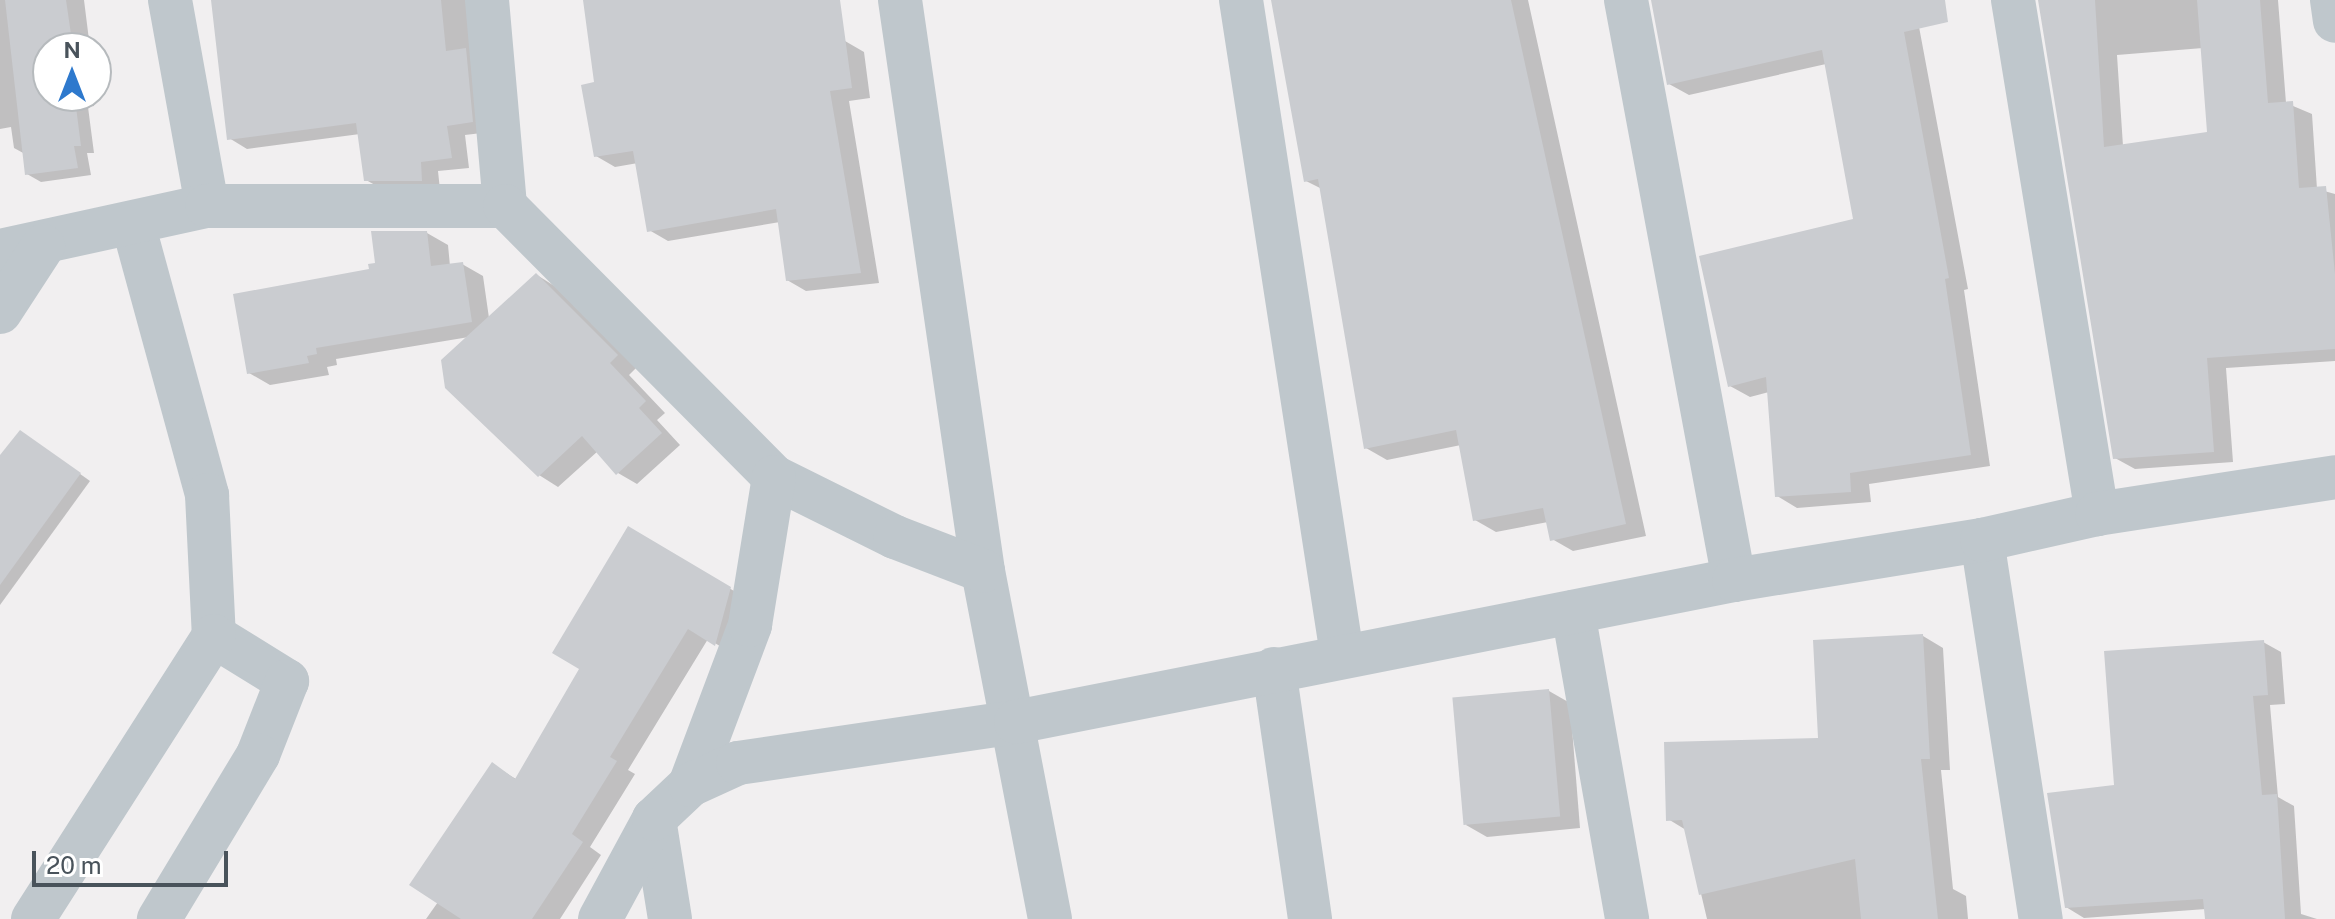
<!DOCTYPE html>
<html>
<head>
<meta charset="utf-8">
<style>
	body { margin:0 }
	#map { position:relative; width:2335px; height:919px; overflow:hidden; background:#f1eff0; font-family:"Public Sans",sans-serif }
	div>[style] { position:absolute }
	.shadow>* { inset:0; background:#0003 }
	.building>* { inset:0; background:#caccd0; transform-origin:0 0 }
	.minor>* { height:44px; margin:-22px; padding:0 22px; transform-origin:22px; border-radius:22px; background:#bfc7cc }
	span { translate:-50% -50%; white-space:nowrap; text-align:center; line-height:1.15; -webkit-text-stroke:8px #fff; paint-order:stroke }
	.north { position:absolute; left:32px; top:32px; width:80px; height:80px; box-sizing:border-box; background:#fff; border:2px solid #b6babd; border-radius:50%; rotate:0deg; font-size:22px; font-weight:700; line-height:32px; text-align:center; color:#49535b }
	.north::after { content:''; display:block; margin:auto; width:28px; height:36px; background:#2e79cd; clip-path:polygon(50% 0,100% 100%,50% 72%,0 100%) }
	.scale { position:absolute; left:32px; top:851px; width:196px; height:36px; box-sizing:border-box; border:4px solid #49535b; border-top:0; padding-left:10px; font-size:24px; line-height:28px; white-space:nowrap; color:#49535b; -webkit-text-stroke:6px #fff; paint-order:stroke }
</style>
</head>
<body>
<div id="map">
	<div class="shadow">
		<i style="clip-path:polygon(0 0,84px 0,90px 48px,48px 48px,48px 96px,95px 96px,94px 106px,88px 107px,94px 153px,87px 153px,91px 175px,41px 182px,27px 174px,25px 154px,14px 148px,11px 127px,0 129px)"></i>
		<i style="clip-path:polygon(212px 0,473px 0,490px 132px,465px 135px,469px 168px,438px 171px,440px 190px,384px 190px,366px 180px,360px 134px,247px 149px,229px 138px)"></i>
		<i style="clip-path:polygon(585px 0,833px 0,845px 41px,864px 52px,870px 98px,849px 101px,879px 283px,806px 291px,787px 280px,780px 222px,668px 241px,649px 230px,638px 163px,615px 167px,596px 156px,596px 84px)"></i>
		<i style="clip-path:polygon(1274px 0,1528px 0,1646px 536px,1573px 551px,1552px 539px,1548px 522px,1496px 532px,1475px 520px,1461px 445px,1387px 460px,1366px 448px,1322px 189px,1306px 181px)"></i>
		<i style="clip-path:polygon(1653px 0,1914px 0,1968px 289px,1964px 290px,1990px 466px,1869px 484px,1871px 502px,1797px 508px,1777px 496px,1769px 392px,1750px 397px,1730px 386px,1855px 221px,1826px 64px,1689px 95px,1669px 84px)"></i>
		<i style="clip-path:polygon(evenodd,2040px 0,2278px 0,2286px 103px,2312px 114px,2317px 189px,2335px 194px,2335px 361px,2226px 368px,2233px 462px,2135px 469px,2115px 458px,2040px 0,2203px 48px,2209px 134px,2123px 146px,2117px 55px,2203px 48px)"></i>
		<i style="clip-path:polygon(427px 233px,448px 245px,450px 266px,462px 264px,483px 276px,489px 318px,537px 275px,556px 287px,636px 368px,629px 375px,665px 413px,657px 420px,680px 445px,637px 484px,618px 473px,598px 451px,558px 487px,539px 475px,469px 337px,336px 359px,337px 365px,327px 367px,329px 375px,270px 385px,249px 373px,377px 265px)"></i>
		<i style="clip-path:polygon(31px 439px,90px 481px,0 605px,0 458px)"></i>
		<i style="clip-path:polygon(629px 528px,749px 600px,735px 655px,708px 639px,628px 770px,635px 774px,590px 847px,601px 855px,560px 919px,426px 919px,438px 902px,493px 765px,516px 779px,582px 668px)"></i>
		<i style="clip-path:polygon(1923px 636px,1943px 648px,1950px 770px,1941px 770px,1953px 889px,1966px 896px,1968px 919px,1707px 919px,1686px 830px,1668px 819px,1820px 740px)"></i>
		<i style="clip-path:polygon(2263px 642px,2281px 652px,2285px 704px,2270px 705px,2278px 797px,2294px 806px,2301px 914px,2317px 919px,2207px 919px,2206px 909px,2084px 918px,2066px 907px,2116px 787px)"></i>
		<i style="clip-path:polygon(1549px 691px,1570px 703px,1580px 828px,1487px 837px,1466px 825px)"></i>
	</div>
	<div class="building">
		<i style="clip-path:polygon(5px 0,66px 0,73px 48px,48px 48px,48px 96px,80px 96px,75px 99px,81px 146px,74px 146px,78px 168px,25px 175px)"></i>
		<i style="clip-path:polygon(211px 0,441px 0,446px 51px,466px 48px,473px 122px,447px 126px,452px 158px,421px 162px,422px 181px,364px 181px,356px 123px,227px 140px)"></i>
		<i style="clip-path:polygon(583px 0,840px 0,852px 88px,830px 91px,861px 273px,786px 281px,776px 209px,647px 232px,633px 151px,594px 157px,581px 85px,594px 82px)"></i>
		<i style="clip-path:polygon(1271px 0,1511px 0,1626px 524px,1550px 541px,1543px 508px,1473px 521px,1456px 430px,1364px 449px,1318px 179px,1304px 182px)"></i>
		<i style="clip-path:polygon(1651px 0,1945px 0,1948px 22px,1904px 32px,1949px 278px,1945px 279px,1971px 455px,1850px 473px,1851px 492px,1775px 497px,1766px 377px,1728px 387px,1699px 256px,1853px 219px,1822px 50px,1667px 85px)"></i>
		<i style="clip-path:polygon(2038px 0,2095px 0,2104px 147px,2207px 132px,2197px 0,2260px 0,2268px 103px,2293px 101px,2299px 188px,2326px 186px,2335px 274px,2335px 349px,2207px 358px,2214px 452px,2113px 459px)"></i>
		<i style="clip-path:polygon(371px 231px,427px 231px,431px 266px,463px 262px,472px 322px,316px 348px,317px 354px,307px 356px,309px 363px,247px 374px,233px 294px,369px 269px,368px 264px,375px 263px)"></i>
		<i style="clip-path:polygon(536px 273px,618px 355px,610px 363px,646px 401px,639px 408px,662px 433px,616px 475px,582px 436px,538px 477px,445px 388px,441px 360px)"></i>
		<i style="clip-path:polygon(20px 430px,81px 473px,0 585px,0 455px)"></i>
		<i style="clip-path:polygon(628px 526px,731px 587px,715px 646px,688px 629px,610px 757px,617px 761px,572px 834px,583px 842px,532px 919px,461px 919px,409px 885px,492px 762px,515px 779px,579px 669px,552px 653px)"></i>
		<i style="clip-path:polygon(1923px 634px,1930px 759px,1921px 759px,1938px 919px,1861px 919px,1855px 859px,1699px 895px,1682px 820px,1666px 821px,1664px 742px,1818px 738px,1813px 640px)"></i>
		<i style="clip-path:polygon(2264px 640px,2268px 695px,2253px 696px,2262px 795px,2277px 794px,2285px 919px,2205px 919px,2203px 899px,2065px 908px,2047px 793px,2114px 785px,2104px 651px)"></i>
		<i style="left:1549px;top:689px;width:128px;height:97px;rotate:85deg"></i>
	</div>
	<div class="minor">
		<i style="left:170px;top:0;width:209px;rotate:79.8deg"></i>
		<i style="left:487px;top:0;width:207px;rotate:85deg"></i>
		<i style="left:900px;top:0;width:577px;rotate:81.73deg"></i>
		<i style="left:983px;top:571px;width:354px;rotate:79.1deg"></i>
		<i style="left:1241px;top:0;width:663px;rotate:81.23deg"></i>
		<i style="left:1626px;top:0;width:590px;rotate:79.45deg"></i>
		<i style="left:2013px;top:0;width:521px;rotate:80.72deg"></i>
		<i style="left:2332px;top:0;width:21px;rotate:82deg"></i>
		<i style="left:133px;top:224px;width:281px;rotate:74.7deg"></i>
		<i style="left:207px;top:495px;width:141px;rotate:87.2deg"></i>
		<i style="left:214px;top:636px;width:86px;rotate:31.7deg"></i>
		<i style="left:287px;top:681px;width:79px;rotate:111.4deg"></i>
		<i style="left:258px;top:755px;width:192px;rotate:121.1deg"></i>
		<i style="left:0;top:251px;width:212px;rotate:-12.3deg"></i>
		<i style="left:207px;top:206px;width:298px"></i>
		<i style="left:505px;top:206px;width:382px;rotate:45.2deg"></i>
		<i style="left:774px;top:477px;width:135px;rotate:26.4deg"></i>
		<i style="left:895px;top:537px;width:94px;rotate:21.1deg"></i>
		<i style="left:0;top:312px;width:79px;rotate:-56.9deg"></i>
		<i style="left:1982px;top:540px;width:384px;rotate:81.2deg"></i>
		<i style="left:1573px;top:612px;width:312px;rotate:80deg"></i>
		<i style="left:1274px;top:669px;width:253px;rotate:81.8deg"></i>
		<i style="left:690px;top:785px;width:171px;rotate:-69.4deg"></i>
		<i style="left:750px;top:625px;width:150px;rotate:-80.8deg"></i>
		<i style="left:654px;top:819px;width:101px;rotate:80.9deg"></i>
		<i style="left:33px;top:919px;width:336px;rotate:-57.4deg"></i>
		<i style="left:600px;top:919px;width:114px;rotate:-61.6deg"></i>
		<i style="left:654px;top:819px;width:50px;rotate:-43.4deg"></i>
		<i style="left:690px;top:785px;width:53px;rotate:-24.6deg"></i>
		<i style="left:738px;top:763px;width:281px;rotate:-8.4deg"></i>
		<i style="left:1016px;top:722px;width:732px;rotate:-11.19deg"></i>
		<i style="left:1734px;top:580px;width:251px;rotate:-9.2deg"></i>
		<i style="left:1982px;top:540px;width:118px;rotate:-12.7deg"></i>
		<i style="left:2097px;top:514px;width:241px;rotate:-8.8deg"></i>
	</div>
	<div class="north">N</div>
	<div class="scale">20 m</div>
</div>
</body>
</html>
